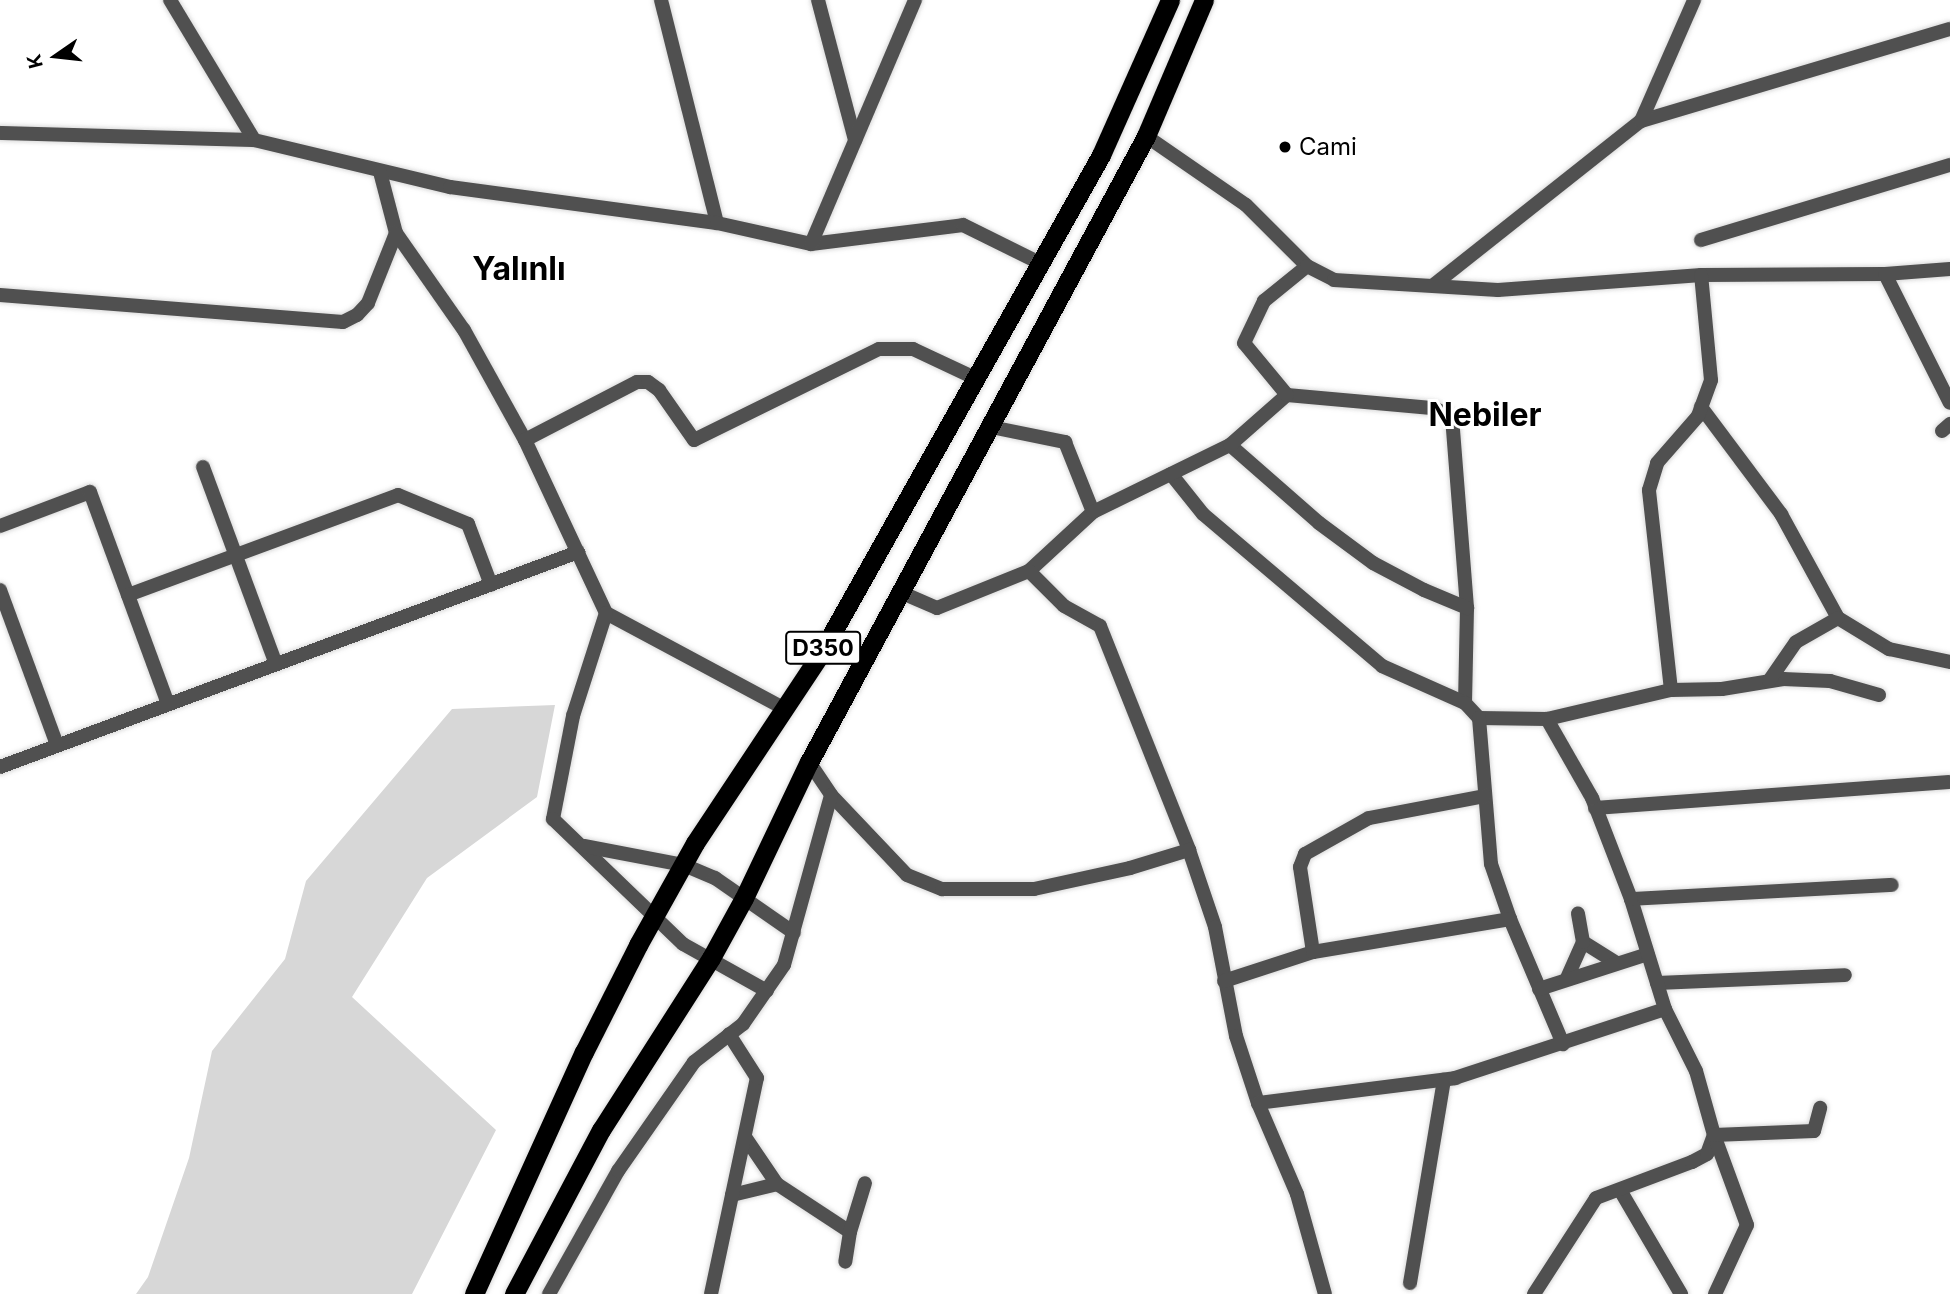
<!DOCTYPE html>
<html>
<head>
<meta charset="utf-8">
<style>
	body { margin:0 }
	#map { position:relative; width:1950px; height:1294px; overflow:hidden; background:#fff; font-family:Inter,sans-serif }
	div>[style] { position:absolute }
	.green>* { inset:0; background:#d7d7d7 }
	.roads { filter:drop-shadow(0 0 2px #dbdbdb) drop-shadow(0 0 2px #dbdbdb) }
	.minor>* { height:14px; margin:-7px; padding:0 7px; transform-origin:7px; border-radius:7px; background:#505050 }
	.trunk>* { height:19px; margin:-9.5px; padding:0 9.5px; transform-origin:9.5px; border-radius:9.5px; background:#000 }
	.dots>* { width:19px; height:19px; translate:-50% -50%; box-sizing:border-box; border:4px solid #fff; border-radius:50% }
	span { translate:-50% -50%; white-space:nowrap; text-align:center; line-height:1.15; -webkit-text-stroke:6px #fff; paint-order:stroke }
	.shield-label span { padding:2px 5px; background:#fff; border:2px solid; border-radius:5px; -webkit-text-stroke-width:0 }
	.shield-label { font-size:23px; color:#000; font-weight:700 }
	.poi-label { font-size:24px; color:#000 }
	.left { translate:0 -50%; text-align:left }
	.district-label { font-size:32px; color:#000; font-weight:700 }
	.north { position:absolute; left:21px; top:21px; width:70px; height:70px; -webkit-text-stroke:5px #fff; paint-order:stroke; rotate:256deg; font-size:19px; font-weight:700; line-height:28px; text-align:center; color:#000 }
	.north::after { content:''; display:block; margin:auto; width:24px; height:32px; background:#000; clip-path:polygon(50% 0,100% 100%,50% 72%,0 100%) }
</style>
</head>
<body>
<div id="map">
	<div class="green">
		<i style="clip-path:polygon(555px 705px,537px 797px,427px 878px,352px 997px,496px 1130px,412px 1294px,136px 1294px,148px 1277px,189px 1158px,212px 1051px,285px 959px,306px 881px,452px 709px)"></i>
	</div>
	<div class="roads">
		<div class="minor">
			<i style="left:170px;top:0;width:163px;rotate:59deg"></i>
			<i style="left:661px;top:0;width:230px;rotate:75.9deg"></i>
			<i style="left:818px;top:0;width:145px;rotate:75.2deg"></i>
			<i style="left:1641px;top:121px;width:322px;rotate:-16.6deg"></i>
			<i style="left:0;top:133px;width:254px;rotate:1.6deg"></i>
			<i style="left:254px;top:140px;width:202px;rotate:13.5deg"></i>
			<i style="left:450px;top:187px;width:269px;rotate:7.7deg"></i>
			<i style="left:717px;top:223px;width:96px;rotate:12.6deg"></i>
			<i style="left:811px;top:244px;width:153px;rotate:-7.1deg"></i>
			<i style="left:963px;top:225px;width:86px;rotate:26.3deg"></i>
			<i style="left:1146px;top:136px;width:121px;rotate:34.6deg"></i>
			<i style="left:1246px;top:205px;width:86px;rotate:45deg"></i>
			<i style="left:380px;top:172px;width:63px;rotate:75.3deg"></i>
			<i style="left:396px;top:233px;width:118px;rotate:55deg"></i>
			<i style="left:464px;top:330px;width:126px;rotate:61deg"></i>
			<i style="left:525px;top:440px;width:191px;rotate:64.9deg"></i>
			<i style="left:606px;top:613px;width:203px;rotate:28.2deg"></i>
			<i style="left:1701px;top:240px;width:260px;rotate:-16.8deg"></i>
			<i style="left:811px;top:244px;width:265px;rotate:-66.9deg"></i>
			<i style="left:1885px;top:274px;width:144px;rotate:63.3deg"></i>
			<i style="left:1435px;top:284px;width:263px;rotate:-38.4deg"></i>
			<i style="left:1641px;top:121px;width:132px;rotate:-66.3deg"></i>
			<i style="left:0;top:295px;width:344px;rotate:4.5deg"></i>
			<i style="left:343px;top:322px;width:16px;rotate:-27deg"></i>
			<i style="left:357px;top:315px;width:16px;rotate:-47deg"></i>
			<i style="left:368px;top:303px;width:75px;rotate:-68.2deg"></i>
			<i style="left:1287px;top:395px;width:148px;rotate:5.1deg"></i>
			<i style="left:1434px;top:408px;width:20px;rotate:27deg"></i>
			<i style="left:1452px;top:417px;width:192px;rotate:85.5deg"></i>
			<i style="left:1467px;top:608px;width:95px;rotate:91.2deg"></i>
			<i style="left:1701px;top:407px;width:134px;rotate:53.2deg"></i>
			<i style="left:1781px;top:514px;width:119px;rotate:61.3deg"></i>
			<i style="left:1838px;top:618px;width:60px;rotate:31.3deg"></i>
			<i style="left:1889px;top:649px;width:62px;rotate:12deg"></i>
			<i style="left:991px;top:427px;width:76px;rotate:11.5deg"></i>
			<i style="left:1065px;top:442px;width:75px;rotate:68.2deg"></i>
			<i style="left:1942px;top:431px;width:11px;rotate:-41deg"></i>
			<i style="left:525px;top:440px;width:126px;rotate:-27.4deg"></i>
			<i style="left:637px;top:382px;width:11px"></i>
			<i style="left:648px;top:382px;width:14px;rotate:36deg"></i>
			<i style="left:659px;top:390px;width:61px;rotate:55deg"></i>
			<i style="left:694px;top:440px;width:206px;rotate:-26.2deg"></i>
			<i style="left:879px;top:349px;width:34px"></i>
			<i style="left:913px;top:349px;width:68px;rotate:25.1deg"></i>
			<i style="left:1230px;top:445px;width:118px;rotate:41.2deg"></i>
			<i style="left:1319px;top:523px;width:67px;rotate:36.5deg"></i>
			<i style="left:1373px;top:563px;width:58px;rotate:27.9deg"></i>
			<i style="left:1424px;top:590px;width:47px;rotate:22.7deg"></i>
			<i style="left:203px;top:467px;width:210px;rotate:69.7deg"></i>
			<i style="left:1171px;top:474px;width:51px;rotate:51.3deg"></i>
			<i style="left:1203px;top:514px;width:235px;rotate:40.3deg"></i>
			<i style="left:1382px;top:666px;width:91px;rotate:24deg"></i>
			<i style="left:1465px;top:703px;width:21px;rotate:47deg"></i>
			<i style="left:1479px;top:718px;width:68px;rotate:0.8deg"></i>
			<i style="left:1547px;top:719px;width:127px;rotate:-13.2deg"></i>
			<i style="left:1671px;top:690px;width:51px;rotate:-1.1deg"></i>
			<i style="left:1722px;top:689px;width:62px;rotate:-9.3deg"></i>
			<i style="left:1783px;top:679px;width:47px;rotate:2.4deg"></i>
			<i style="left:1830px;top:681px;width:51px;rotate:15.9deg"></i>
			<i style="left:0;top:526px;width:96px;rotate:-20.7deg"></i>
			<i style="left:90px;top:492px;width:226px;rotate:69.8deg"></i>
			<i style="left:1029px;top:571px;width:87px;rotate:-42.7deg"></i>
			<i style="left:1093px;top:512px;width:153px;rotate:-26.1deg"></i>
			<i style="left:1230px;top:445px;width:76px;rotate:-41.3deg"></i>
			<i style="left:1287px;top:395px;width:67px;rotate:-129.6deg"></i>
			<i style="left:1244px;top:343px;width:47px;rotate:-64.5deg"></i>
			<i style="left:1264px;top:301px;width:55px;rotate:-39.1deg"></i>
			<i style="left:1307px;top:266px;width:30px;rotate:27deg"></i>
			<i style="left:1334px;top:280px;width:164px;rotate:3.5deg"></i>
			<i style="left:1498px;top:290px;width:204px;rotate:-4.2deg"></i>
			<i style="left:1701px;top:275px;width:184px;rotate:-0.3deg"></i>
			<i style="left:1885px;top:274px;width:65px;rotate:-4.4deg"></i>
			<i style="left:0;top:590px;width:165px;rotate:69.8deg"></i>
			<i style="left:900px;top:592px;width:40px;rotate:23.4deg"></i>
			<i style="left:937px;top:608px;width:99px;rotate:-21.9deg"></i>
			<i style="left:1029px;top:571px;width:49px;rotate:45deg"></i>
			<i style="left:1064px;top:606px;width:41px;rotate:29.1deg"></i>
			<i style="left:1100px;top:626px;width:241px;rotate:68.3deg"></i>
			<i style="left:1189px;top:850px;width:81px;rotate:71.3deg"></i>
			<i style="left:1215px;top:927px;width:111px;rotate:79.1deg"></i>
			<i style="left:1236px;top:1036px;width:71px;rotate:71.8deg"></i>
			<i style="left:1258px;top:1103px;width:99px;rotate:66.8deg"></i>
			<i style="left:1297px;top:1194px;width:104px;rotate:74.4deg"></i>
			<i style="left:128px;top:595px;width:288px;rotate:-20.3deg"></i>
			<i style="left:398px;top:495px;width:76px;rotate:22.5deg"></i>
			<i style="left:468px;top:524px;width:65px;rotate:69.3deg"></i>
			<i style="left:606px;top:613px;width:108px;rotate:107.8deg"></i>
			<i style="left:573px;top:716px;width:105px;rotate:101deg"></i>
			<i style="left:553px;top:819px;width:180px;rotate:43.9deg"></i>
			<i style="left:683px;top:944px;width:96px;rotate:29.2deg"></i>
			<i style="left:1769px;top:681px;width:47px;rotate:-55.3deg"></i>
			<i style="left:1796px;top:642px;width:48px;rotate:-29.7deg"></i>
			<i style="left:1671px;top:690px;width:201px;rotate:-96.3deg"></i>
			<i style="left:1649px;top:490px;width:28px;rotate:-73deg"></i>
			<i style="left:1657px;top:463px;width:62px;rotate:-48.9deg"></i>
			<i style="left:1698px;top:416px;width:38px;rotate:-70deg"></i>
			<i style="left:1711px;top:380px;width:105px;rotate:-95.4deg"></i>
			<i style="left:1479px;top:718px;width:146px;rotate:85.3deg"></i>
			<i style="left:1491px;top:864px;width:58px;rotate:70.9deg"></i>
			<i style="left:1510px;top:919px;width:136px;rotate:67deg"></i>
			<i style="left:809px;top:762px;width:40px;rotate:56deg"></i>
			<i style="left:831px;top:795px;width:110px;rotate:46.5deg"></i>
			<i style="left:907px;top:875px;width:38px;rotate:22deg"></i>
			<i style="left:942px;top:889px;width:92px"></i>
			<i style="left:1034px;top:889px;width:98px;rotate:-12.3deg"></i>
			<i style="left:1130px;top:868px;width:62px;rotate:-17deg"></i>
			<i style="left:0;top:767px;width:617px;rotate:-20.4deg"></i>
			<i style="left:1595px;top:808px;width:355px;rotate:-4.2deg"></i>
			<i style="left:584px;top:846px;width:102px;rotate:10.8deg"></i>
			<i style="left:684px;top:865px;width:34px;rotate:23deg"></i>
			<i style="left:715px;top:878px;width:96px;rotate:34.8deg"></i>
			<i style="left:1631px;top:899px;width:261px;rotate:-3.1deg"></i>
			<i style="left:1583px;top:942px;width:40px;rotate:32deg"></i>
			<i style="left:1313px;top:952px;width:86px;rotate:-98.7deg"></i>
			<i style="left:1300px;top:867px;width:14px;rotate:-69deg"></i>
			<i style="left:1305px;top:854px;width:73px;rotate:-29.4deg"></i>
			<i style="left:1369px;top:818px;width:117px;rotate:-10.8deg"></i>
			<i style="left:1567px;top:978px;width:39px;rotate:-66deg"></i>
			<i style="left:1583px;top:942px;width:29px;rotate:-100deg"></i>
			<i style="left:1224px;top:981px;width:94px;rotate:-18deg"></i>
			<i style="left:1313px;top:952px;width:200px;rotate:-9.5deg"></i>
			<i style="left:1657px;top:983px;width:188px;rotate:-2.4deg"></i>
			<i style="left:1539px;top:989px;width:114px;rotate:-17.8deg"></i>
			<i style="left:1258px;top:1103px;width:199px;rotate:-7.2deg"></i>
			<i style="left:1455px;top:1078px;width:221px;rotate:-18.2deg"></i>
			<i style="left:745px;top:1137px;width:57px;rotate:55.8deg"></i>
			<i style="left:777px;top:1184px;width:87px;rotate:33.3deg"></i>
			<i style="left:850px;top:1232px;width:30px;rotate:99deg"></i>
			<i style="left:1620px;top:1190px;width:121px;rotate:59.6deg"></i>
			<i style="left:732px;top:1195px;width:46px;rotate:-13.7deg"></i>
			<i style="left:850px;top:1232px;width:51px;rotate:-73deg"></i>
			<i style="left:1410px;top:1283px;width:206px;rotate:-80.5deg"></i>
			<i style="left:549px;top:1294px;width:141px;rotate:-60.7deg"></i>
			<i style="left:618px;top:1171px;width:133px;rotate:-55.1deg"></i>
			<i style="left:694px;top:1062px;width:62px;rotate:-37.8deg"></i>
			<i style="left:743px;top:1024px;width:72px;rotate:-55.2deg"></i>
			<i style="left:784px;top:965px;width:176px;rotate:-74.5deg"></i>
			<i style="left:711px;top:1294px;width:221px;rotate:-78deg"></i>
			<i style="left:757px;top:1078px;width:52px;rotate:-122.5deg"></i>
			<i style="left:1534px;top:1294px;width:114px;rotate:-57.1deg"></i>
			<i style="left:1596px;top:1198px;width:103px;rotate:-20.6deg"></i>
			<i style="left:1692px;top:1162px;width:17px;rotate:-28deg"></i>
			<i style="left:1707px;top:1154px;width:20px;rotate:-70deg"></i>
			<i style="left:1714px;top:1135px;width:66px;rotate:-105.7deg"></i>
			<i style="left:1696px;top:1071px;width:69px;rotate:-116.6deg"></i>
			<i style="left:1665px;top:1009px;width:115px;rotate:-107.2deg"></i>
			<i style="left:1631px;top:899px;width:108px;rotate:-111.1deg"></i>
			<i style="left:1592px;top:798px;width:91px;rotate:-119.7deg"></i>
			<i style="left:1715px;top:1294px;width:76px;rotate:-65.1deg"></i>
			<i style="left:1747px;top:1225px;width:96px;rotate:-110.1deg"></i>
			<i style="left:1714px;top:1135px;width:100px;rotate:-2.3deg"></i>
			<i style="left:1814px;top:1131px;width:24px;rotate:-75deg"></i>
		</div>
		<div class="trunk">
			<i style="left:474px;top:1294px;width:266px;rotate:-65.6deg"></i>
			<i style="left:584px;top:1052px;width:120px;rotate:-63.2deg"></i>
			<i style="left:638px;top:945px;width:117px;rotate:-60.8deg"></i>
			<i style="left:695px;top:843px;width:228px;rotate:-56.4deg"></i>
			<i style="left:821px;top:653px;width:571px;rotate:-60.65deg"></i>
			<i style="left:1101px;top:155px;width:170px;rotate:-66deg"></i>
			<i style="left:514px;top:1294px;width:186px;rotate:-62.1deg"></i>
			<i style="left:601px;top:1130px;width:204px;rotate:-57.4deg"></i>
			<i style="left:711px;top:958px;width:68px;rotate:-61.2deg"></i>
			<i style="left:744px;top:898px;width:151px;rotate:-64.5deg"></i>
			<i style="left:809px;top:762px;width:711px;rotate:-61.7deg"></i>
			<i style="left:1146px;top:136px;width:148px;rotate:-66.9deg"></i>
		</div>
	</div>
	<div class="dots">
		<i style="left:1285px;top:147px;background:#000"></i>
	</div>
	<div class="shield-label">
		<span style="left:823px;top:648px">D350</span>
	</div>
	<div class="poi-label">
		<span class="left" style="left:1299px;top:147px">Cami</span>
	</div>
	<div class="district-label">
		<span style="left:519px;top:269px">Yalınlı</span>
		<span style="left:1485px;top:415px">Nebiler</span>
	</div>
	<div class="north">K</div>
</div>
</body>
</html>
